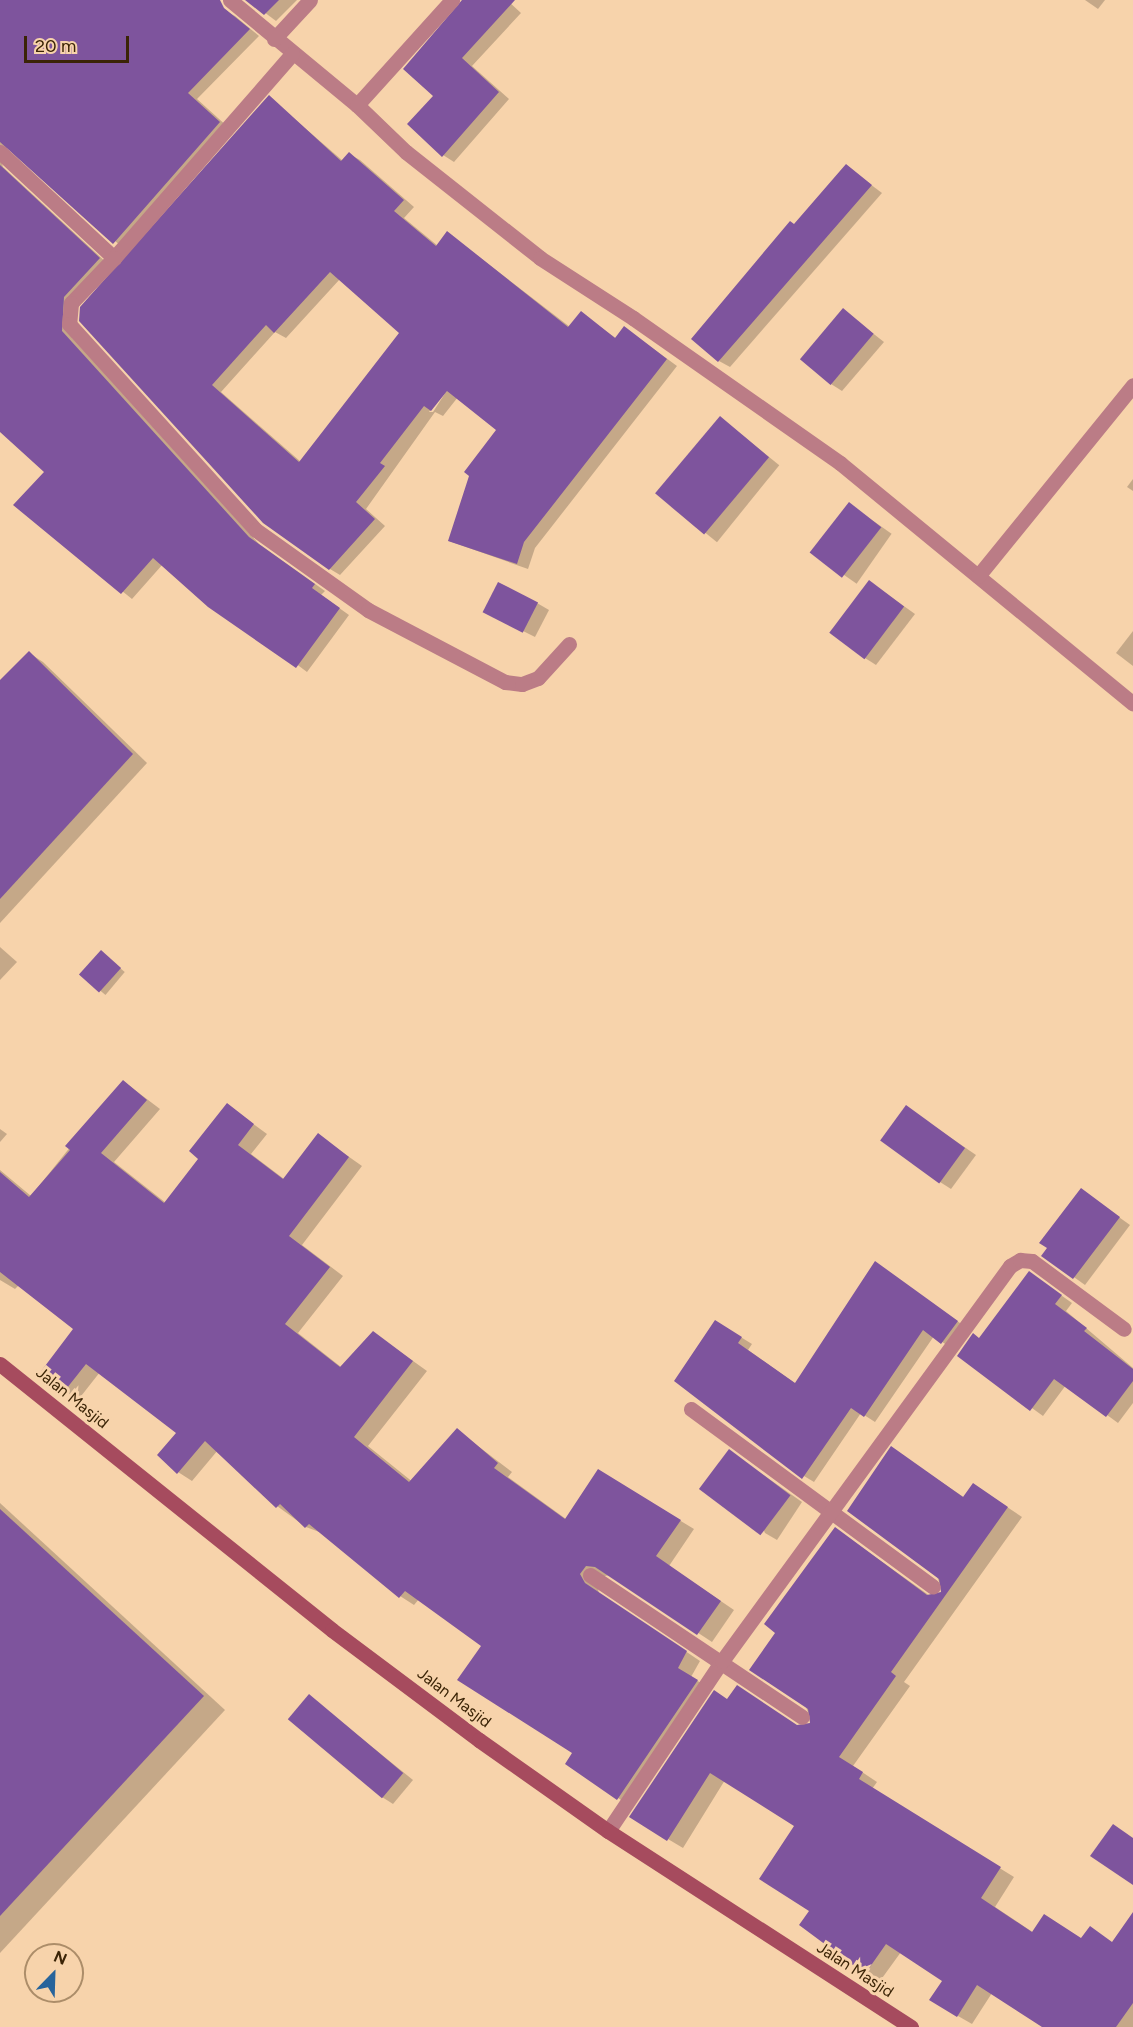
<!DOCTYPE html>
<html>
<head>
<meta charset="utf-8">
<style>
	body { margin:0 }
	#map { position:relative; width:1133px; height:2027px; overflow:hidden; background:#f7d3ab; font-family:Figtree,sans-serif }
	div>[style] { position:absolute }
	.shadow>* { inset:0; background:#0003; transform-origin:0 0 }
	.building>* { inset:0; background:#7e549d; transform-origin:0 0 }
	.street>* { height:15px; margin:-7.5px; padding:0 7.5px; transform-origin:7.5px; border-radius:7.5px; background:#bb7c86 }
	.secondary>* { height:15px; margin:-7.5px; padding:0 7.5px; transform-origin:7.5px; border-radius:7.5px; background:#a64b5e }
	span { translate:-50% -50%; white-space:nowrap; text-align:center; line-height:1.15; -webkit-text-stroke:6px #f7d3ab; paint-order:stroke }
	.street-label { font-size:16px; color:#3b2406 }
	.north { position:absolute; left:24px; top:1943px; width:60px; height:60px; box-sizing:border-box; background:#f7d3ab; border:2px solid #ac8d69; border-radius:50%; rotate:23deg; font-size:16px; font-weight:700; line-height:24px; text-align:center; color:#3b2406 }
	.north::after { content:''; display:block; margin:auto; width:21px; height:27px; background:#28649b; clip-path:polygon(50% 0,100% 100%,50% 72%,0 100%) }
	.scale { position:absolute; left:24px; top:36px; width:105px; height:27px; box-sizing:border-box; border:3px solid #3b2406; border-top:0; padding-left:8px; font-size:18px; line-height:21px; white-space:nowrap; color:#3b2406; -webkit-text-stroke:4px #f7d3ab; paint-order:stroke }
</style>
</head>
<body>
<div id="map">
	<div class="shadow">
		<i style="clip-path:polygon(0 0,201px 0,235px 16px,259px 36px,197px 99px,229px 128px,124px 249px,13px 149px,7px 148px,0 157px,3px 167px,109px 265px,73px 303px,72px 338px,259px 544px,325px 591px,321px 595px,349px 615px,307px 672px,163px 564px,132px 599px,15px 505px,46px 471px,0 430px)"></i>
		<i style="clip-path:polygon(248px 0,297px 0,276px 21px)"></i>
		<i style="clip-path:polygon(462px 0,507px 0,521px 13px,472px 66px,509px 99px,454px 162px,443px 155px,435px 96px)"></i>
		<i style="clip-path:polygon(1085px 0,1105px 0,1098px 9px)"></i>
		<i style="clip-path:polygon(evenodd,269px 97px,343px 161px,349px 154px,360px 160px,414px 207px,404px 218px,438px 246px,448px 233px,570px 327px,581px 313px,617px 339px,625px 328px,677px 366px,535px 548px,528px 569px,449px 541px,498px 430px,458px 397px,443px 416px,435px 412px,366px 509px,385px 526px,340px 575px,330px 569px,81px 320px,269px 97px,340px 279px,401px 332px,301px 462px,221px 392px,275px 332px,286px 338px,340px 279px,269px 97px,451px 384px,433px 412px,429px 412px,451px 384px)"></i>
		<i style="clip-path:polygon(846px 166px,882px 193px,730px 367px,719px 361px,795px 226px)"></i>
		<i style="clip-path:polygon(843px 310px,884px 342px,842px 391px,831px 384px)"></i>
		<i style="left:721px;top:418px;width:75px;height:99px;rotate:39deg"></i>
		<i style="clip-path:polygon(1133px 479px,1133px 491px,1127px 487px)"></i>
		<i style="left:849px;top:504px;width:52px;height:61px;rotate:35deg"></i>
		<i style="clip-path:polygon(870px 582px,915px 614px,876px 665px,865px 658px)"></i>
		<i style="clip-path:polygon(537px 603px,549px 610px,535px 637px,497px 618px)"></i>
		<i style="clip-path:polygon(1133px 631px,1133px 666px,1116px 653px)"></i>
		<i style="clip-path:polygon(29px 653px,43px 662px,147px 763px,0 923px,0 683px)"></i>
		<i style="clip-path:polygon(0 947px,17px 962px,0 980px)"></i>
		<i style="left:101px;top:952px;width:31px;height:30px;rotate:40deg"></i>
		<i style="clip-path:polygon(123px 1081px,160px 1109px,114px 1162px,166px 1203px,201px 1158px,227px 1105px,267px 1134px,251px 1154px,284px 1179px,318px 1135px,362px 1166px,302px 1245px,343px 1276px,298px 1333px,341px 1367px,374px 1333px,427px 1371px,368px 1446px,414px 1483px,457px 1430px,512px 1472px,508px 1477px,566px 1519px,613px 1480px,694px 1529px,669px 1566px,734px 1610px,712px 1642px,610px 1575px,595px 1578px,599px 1593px,700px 1661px,691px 1677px,711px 1689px,632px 1807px,618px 1798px,574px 1753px,483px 1646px,419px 1599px,414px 1605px,400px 1596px,322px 1533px,306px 1527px,277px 1506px,218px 1450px,192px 1481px,178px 1472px,178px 1433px,100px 1372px,78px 1400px,41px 1374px,76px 1329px,19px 1285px,15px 1289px,0 1280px,0 1170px,31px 1196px)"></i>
		<i style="clip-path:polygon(906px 1107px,976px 1155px,951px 1189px,940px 1182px)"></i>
		<i style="clip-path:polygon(0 1129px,7px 1134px,0 1142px)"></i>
		<i style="clip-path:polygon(1081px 1190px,1130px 1225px,1085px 1285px,1043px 1255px)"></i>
		<i style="clip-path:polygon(876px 1263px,967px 1328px,952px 1349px,934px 1336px,875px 1422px,861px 1413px,814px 1482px,804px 1476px,726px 1328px,752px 1344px,748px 1350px,796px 1384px)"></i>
		<i style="clip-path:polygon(1030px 1273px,1072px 1303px,1066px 1311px,1133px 1368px,1133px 1403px,1118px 1423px,1066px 1385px,1043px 1416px,959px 1355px,980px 1339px)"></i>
		<i style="clip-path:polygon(891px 1448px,965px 1498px,974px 1485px,1022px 1517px,904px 1682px,910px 1686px,853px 1766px,877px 1782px,872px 1789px,1014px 1877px,995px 1907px,1034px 1933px,1082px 1939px,1090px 1928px,1113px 1943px,1133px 1915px,1133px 2027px,1043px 2027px,992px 1993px,972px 2024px,958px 2016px,944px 1980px,901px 1952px,880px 1981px,866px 1973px,811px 1910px,796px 1825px,725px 1780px,683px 1848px,631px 1817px,728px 1700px,798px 1726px,812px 1723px,778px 1632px,836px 1529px,930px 1596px,943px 1593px)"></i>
		<i style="clip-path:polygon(729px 1451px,802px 1502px,777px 1540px,765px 1533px)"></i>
		<i style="clip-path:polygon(0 1503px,225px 1710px,0 1953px)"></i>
		<i style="clip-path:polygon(309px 1696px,413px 1780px,393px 1804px,382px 1797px)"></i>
	</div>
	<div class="building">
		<i style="clip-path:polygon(0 0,220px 0,224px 8px,250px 29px,188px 93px,220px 122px,113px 244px,0 142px)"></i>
		<i style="clip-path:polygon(245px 0,279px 0,264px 15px)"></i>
		<i style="clip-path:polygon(462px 0,515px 0,462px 58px,499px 92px,442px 157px,407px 124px,433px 96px,403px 69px)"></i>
		<i style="clip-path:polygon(evenodd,269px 95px,341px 161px,349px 152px,404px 200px,394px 211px,436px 246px,447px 231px,568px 327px,581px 311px,615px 338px,624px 326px,667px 359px,524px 542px,517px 564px,448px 541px,469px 476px,464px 472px,496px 430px,447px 391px,431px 411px,424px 406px,380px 463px,385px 466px,356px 502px,375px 519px,329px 570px,263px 523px,79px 321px,80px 307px,269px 95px,330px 272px,399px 333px,299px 462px,212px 385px,266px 325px,274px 333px,330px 272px)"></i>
		<i style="clip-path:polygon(846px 164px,872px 185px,718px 362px,691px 339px,790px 221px,794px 224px)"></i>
		<i style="clip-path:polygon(0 165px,100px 258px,64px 297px,62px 331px,249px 537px,315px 584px,312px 588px,340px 608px,296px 668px,208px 607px,153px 558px,121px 594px,13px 505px,44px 472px,0 432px)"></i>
		<i style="left:843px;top:308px;width:40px;height:67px;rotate:40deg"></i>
		<i style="left:720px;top:416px;width:64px;height:101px;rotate:40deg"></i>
		<i style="left:849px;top:502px;width:41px;height:64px;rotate:38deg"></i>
		<i style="left:869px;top:580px;width:44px;height:66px;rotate:37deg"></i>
		<i style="left:498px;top:582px;width:45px;height:34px;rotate:27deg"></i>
		<i style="clip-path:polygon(29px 651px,133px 754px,0 899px,0 680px)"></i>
		<i style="left:101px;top:950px;width:27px;height:33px;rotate:42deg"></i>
		<i style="clip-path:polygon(123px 1080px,147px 1100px,101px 1153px,164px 1203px,198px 1159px,189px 1151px,227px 1103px,254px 1124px,238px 1145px,283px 1179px,318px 1133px,349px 1157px,289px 1236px,330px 1267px,285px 1324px,340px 1367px,373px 1331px,413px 1361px,354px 1437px,409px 1482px,457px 1428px,498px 1463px,494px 1468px,565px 1519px,598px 1469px,681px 1520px,656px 1556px,721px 1601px,697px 1635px,595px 1567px,586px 1566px,580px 1574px,585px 1583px,687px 1651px,678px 1668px,698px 1680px,617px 1800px,565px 1764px,572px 1753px,457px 1680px,481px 1646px,405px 1591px,399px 1598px,309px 1524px,305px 1528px,280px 1504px,276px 1508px,205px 1441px,177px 1474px,157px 1455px,176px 1433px,86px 1364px,63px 1393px,39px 1374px,73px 1329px,0 1272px,0 1172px,29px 1197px,70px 1150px,65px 1146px)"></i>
		<i style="left:906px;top:1105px;width:73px;height:44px;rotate:36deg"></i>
		<i style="clip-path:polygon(1081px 1188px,1120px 1217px,1073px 1279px,1041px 1256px,1047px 1248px,1039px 1243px)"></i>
		<i style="clip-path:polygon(875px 1261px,958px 1321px,941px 1344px,923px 1330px,864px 1417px,851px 1408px,802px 1479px,674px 1381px,715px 1320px,742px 1337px,738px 1343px,795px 1383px)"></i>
		<i style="clip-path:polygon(1029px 1271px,1062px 1295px,1055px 1304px,1087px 1328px,1084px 1331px,1133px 1369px,1133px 1381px,1106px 1417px,1054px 1379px,1030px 1411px,957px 1356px,973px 1333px,979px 1338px)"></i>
		<i style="clip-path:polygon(891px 1446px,963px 1497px,973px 1483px,1008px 1507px,891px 1672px,896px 1676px,839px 1757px,863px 1772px,859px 1779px,1001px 1867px,981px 1898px,1032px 1932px,1044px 1914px,1081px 1938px,1090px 1926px,1112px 1942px,1133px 1912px,1133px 2003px,1116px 2027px,1042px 2027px,977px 1985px,957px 2017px,929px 2000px,942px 1981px,886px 1944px,865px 1974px,799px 1925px,809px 1911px,759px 1879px,794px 1826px,710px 1773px,667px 1841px,629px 1817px,714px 1690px,727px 1699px,737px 1685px,797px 1725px,810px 1723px,808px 1709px,749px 1670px,775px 1633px,764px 1624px,835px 1527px,927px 1595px,941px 1592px,939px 1579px,847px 1511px)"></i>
		<i style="left:729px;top:1449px;width:77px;height:50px;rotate:37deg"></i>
		<i style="clip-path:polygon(0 1509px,204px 1696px,0 1916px)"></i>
		<i style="left:309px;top:1694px;width:123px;height:33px;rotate:40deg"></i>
		<i style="clip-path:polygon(1113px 1824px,1133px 1838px,1133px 1885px,1090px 1856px)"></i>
	</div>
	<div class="street">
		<i style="left:230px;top:0;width:165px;rotate:39.6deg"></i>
		<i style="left:357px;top:105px;width:68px;rotate:43.8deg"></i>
		<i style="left:406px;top:152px;width:171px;rotate:38.3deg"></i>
		<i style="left:540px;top:258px;width:111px;rotate:32.8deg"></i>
		<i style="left:633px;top:318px;width:253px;rotate:35deg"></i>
		<i style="left:840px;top:463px;width:379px;rotate:39.4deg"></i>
		<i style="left:274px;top:39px;width:53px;rotate:-47.3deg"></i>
		<i style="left:357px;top:105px;width:142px;rotate:-47.9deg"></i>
		<i style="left:0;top:152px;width:156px;rotate:42.9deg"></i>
		<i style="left:114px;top:258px;width:271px;rotate:-48.9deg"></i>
		<i style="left:114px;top:258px;width:62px;rotate:133.7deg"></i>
		<i style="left:71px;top:303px;width:21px;rotate:95deg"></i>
		<i style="left:69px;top:324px;width:278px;rotate:47.8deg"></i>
		<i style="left:256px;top:530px;width:138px;rotate:35.5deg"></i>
		<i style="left:368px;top:610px;width:155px;rotate:27.7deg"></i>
		<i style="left:505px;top:682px;width:17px;rotate:7deg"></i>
		<i style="left:522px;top:684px;width:17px;rotate:-21deg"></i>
		<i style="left:538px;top:678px;width:46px;rotate:-47.6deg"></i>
		<i style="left:978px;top:576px;width:246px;rotate:-50.9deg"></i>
		<i style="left:691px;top:1409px;width:300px;rotate:36.3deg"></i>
		<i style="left:590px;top:1575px;width:255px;rotate:33.8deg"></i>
		<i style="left:608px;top:1831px;width:205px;rotate:-56.2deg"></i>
		<i style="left:722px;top:1661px;width:489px;rotate:-53.9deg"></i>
		<i style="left:1010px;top:1266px;width:12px;rotate:-31deg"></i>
		<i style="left:1020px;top:1260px;width:12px;rotate:5deg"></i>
		<i style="left:1032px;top:1261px;width:114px;rotate:36.5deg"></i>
	</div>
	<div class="secondary">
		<i style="left:0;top:1364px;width:425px;rotate:38.7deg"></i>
		<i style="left:332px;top:1630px;width:184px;rotate:36.8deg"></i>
		<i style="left:479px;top:1740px;width:158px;rotate:35.2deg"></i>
		<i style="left:608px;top:1831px;width:361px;rotate:32.9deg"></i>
	</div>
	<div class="street-label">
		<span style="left:72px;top:1398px;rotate:39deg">Jalan Masjid</span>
		<span style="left:454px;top:1698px;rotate:37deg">Jalan Masjid</span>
		<span style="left:855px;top:1970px;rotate:33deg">Jalan Masjid</span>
	</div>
	<div class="north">N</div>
	<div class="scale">20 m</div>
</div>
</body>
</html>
